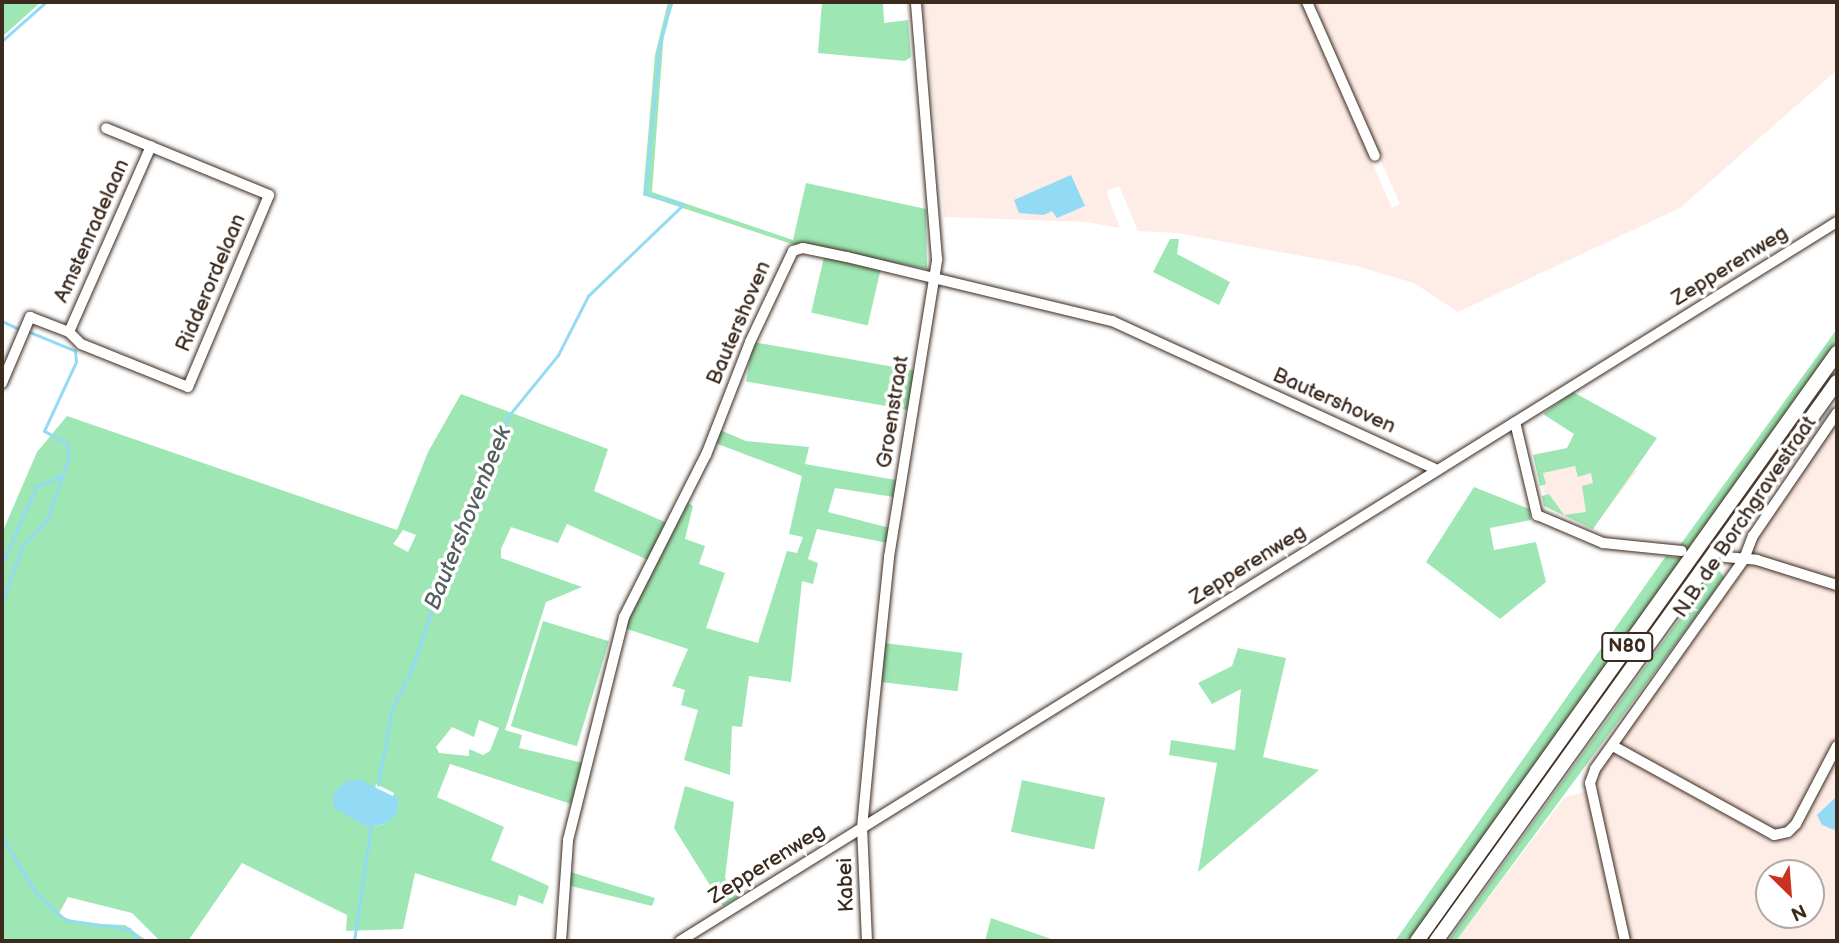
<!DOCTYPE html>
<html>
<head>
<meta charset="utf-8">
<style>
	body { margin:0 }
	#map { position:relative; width:1839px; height:943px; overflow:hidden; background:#fff; font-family:"Balsamiq Sans",sans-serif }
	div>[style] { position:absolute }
	.built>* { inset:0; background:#feede6 }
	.green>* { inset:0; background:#9ee6b4; transform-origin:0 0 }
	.water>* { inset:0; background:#93daf5 }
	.stream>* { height:2.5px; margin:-1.25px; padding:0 1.25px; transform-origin:1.25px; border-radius:1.25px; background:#93daf5 }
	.roads { filter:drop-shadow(0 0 2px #3b2a1e) drop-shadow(0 0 2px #3b2a1e) }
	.minor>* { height:10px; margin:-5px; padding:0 5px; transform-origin:5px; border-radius:5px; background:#fff }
	.highway>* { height:14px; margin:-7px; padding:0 7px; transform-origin:7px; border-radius:7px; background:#fff }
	span { translate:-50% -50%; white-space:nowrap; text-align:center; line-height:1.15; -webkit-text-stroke:7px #fff; paint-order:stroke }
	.shield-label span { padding:2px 5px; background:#fff; border:2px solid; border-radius:5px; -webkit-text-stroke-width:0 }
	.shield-label { font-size:19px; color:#3b2a1e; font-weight:700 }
	.street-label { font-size:21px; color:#3b2a1e }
	.water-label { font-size:23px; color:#555f5e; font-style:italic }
	.frame { position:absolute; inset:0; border:4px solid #3b2a1e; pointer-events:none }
	.north { position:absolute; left:1755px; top:859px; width:70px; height:70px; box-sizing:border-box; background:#fff; border:2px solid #b1aaa5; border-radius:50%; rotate:155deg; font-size:19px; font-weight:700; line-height:28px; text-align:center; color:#3b2a1e }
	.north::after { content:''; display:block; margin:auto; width:24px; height:32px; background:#c8321e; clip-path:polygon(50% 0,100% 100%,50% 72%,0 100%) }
</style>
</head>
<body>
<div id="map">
	<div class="built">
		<i style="clip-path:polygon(923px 2px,1302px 2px,1392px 208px,1400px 204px,1311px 2px,1837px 2px,1837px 70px,1680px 208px,1458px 312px,1414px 283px,1356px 266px,1177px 233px,1138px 231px,1119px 186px,1106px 191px,1120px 228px,1087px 222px,944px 217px)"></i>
		<i style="clip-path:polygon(evenodd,1837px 422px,1837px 749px,1811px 806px,1837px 757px,1837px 941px,1456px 941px,1564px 798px,1587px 791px,1837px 422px,1769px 873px,1811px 873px,1811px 915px,1769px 915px,1769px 873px)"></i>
		<i style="clip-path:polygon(1574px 434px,1637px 471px,1591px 530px,1548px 508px,1535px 454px,1567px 448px)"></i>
	</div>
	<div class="green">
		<i style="clip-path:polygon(2px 2px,41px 2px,2px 37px)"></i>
		<i style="clip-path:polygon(668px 2px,674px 2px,664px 31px,652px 192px,793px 240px,806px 183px,926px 209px,927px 269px,792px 244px,643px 195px,655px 55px)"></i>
		<i style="clip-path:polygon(822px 2px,883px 2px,884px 23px,908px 20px,911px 57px,905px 61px,818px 53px)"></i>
		<i style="clip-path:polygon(1170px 239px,1179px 239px,1177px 254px,1230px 282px,1219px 305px,1153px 272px)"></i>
		<i style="left:824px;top:257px;width:58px;height:57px;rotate:13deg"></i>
		<i style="clip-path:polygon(1837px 329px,1837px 341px,1690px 548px,1680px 545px)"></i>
		<i style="left:753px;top:342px;width:165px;height:40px;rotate:10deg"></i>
		<i style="clip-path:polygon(1573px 392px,1657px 438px,1593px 529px,1544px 506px,1542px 496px,1549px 494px,1564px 515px,1586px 512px,1582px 486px,1593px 483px,1591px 473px,1578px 477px,1575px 466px,1543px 473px,1546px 484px,1540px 486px,1533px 455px,1567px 448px,1574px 434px,1543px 414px)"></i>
		<i style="clip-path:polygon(evenodd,461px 394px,608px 449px,594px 491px,667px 523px,648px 560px,567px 524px,558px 543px,511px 527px,501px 549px,501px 558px,582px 587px,546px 602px,505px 730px,522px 735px,519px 748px,583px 763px,571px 804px,450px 764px,437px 797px,504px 827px,491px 860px,549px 886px,543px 904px,519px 895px,516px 906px,415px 873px,403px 929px,346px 931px,347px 915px,242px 863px,188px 941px,159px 940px,132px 913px,68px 897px,58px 915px,79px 923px,125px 925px,147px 941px,2px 941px,2px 533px,37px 452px,67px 416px,397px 530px,428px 452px,461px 394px,403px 530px,416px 535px,408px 552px,393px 544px,403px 530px,461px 394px,479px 720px,499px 728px,490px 751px,483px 755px,469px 749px,469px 756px,439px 753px,436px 747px,452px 727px,474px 737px,479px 720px,461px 394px,376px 784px,394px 793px,385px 824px,367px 827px,376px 784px)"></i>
		<i style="clip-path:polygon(720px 430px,746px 441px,809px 447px,805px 464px,896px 480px,894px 497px,835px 488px,828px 512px,890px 528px,888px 543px,817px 529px,808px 559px,818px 563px,813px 584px,802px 581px,791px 682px,749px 676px,742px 727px,732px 726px,730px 775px,684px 760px,698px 710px,681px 705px,685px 690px,672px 686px,688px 649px,624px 628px,688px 503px,693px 506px,685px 539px,705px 546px,699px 564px,725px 573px,706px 628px,758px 643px,787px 551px,797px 553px,803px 537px,789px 534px,802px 476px,715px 443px)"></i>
		<i style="clip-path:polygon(1474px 487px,1529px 509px,1531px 520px,1490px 528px,1494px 550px,1536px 542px,1546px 582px,1500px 619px,1426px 562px)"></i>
		<i style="clip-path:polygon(1666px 556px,1682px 558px,1409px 941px,1395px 941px)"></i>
		<i style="clip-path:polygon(1717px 567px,1724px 577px,1708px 600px,1456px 941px,1448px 941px)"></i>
		<i style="left:543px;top:621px;width:69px;height:110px;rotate:17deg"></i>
		<i style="left:884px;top:643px;width:79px;height:39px;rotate:7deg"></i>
		<i style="clip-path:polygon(1238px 648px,1286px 658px,1263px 757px,1319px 770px,1198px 872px,1217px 763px,1169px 755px,1171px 740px,1235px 750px,1241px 689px,1212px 704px,1198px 683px,1232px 666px)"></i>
		<i style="left:1022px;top:780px;width:85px;height:53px;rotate:12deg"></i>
		<i style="clip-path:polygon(685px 786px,734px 802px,725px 878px,738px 897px,723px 906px,674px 828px)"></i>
		<i style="clip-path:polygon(567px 871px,655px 898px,652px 906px,567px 885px)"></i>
		<i style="clip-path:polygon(991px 918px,1057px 941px,985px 941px)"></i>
	</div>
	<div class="water">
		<i style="clip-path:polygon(1071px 175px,1085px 206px,1057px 218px,1052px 211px,1044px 215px,1019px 213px,1014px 200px)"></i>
		<i style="clip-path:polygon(360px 780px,399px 799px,396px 815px,385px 824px,367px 827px,334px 808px,333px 794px,346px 781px)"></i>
		<i style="clip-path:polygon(1837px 796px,1837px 831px,1822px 825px,1817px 815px)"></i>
	</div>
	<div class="stream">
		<i style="left:2px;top:41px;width:59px;rotate:-41.6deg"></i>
		<i style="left:2px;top:321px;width:17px;rotate:25deg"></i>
		<i style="left:2px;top:563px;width:85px;rotate:-65.6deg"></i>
		<i style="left:37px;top:486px;width:27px;rotate:-22deg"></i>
		<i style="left:2px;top:602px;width:59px;rotate:-70deg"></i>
		<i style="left:22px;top:547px;width:38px;rotate:-48deg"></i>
		<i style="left:47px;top:519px;width:65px;rotate:-70.2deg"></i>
		<i style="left:69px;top:458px;width:14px;rotate:-98deg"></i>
		<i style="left:67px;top:444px;width:26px;rotate:-151deg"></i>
		<i style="left:44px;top:431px;width:76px;rotate:-65.1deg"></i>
		<i style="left:76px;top:362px;width:11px;rotate:-95deg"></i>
		<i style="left:75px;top:351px;width:48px;rotate:-157.8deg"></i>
		<i style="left:378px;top:785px;width:77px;rotate:-79.6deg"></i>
		<i style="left:392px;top:709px;width:48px;rotate:-64deg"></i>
		<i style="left:413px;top:666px;width:133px;rotate:-71.6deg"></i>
		<i style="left:455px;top:540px;width:133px;rotate:-66.9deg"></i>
		<i style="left:507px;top:418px;width:81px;rotate:-51deg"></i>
		<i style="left:558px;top:355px;width:66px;rotate:-63deg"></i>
		<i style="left:588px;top:296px;width:132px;rotate:-43.8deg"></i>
		<i style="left:683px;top:205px;width:40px;rotate:-164deg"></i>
		<i style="left:645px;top:194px;width:147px;rotate:-84.5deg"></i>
		<i style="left:659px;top:48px;width:48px;rotate:-75.4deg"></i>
		<i style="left:2px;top:837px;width:67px;rotate:58.4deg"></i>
		<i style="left:37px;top:894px;width:39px;rotate:42deg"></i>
		<i style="left:66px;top:920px;width:64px;rotate:8.1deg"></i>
		<i style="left:129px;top:929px;width:17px;rotate:45deg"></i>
		<i style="left:354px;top:941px;width:116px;rotate:-81.6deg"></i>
	</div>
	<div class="roads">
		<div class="minor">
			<i style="left:1307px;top:2px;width:168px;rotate:66.2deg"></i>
			<i style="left:69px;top:332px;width:203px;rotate:-66.2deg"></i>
			<i style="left:2px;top:383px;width:72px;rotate:-67deg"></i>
			<i style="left:30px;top:317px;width:42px;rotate:21deg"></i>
			<i style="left:69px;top:332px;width:17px;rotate:45deg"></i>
			<i style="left:81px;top:344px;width:115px;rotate:21.9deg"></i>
			<i style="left:188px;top:387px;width:208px;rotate:-67.1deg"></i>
			<i style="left:269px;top:195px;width:176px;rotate:-157.7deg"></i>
			<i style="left:1515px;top:422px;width:96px;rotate:76.7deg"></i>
			<i style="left:1537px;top:515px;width:72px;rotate:23deg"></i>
			<i style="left:1603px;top:543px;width:79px;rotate:5.8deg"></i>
			<i style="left:1725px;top:557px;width:32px;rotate:5deg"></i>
			<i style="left:1757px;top:560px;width:84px;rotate:17.4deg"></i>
			<i style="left:1613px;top:746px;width:184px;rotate:28.9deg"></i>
			<i style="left:1774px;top:835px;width:14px;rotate:-12deg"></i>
			<i style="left:1788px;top:832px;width:11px;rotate:-45deg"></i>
			<i style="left:1796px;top:824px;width:88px;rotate:-62.3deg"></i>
			<i style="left:561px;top:941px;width:101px;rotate:-86deg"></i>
			<i style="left:568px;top:840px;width:230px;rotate:-75.9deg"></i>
			<i style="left:624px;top:617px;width:182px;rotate:-63.2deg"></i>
			<i style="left:706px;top:455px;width:121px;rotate:-68.7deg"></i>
			<i style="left:750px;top:342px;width:101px;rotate:-64.7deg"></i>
			<i style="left:793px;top:251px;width:10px;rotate:-17deg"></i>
			<i style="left:803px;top:248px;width:45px;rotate:11.6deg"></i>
			<i style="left:847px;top:257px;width:273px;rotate:13.6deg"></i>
			<i style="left:1112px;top:321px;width:358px;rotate:24.6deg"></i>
			<i style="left:680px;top:941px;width:1362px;rotate:-31.86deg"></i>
			<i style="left:867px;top:941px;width:113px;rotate:-92.5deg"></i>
			<i style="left:862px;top:828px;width:96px;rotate:-84.6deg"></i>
			<i style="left:871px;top:732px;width:176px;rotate:-84.1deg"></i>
			<i style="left:889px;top:557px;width:302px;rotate:-80.8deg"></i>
			<i style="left:937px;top:259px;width:258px;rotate:-94.7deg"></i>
			<i style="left:1625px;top:941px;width:162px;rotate:-102.5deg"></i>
			<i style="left:1590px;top:783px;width:15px;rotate:-70deg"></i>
			<i style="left:1595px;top:769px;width:257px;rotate:-54.6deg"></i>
			<i style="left:1744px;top:559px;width:25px;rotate:-69deg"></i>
			<i style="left:1753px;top:536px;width:149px;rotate:-55.7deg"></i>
		</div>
		<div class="highway">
			<i style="left:1417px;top:941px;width:723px;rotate:-54.46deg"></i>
			<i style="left:1436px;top:941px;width:688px;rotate:-54.35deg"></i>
		</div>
	</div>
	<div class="shield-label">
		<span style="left:1627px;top:647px">N80</span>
	</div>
	<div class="street-label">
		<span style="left:92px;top:231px;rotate:-66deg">Amstenradelaan</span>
		<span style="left:1730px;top:266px;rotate:-32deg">Zepperenweg</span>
		<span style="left:211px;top:283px;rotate:-67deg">Ridderordelaan</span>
		<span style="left:739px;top:323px;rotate:-67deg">Bautershoven</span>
		<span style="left:1334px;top:401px;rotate:24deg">Bautershoven</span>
		<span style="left:893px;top:412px;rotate:-81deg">Groenstraat</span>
		<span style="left:1745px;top:517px;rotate:-56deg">N.B. de Borchgravestraat</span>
		<span style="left:1248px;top:565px;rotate:-32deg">Zepperenweg</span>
		<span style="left:767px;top:864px;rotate:-32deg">Zepperenweg</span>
		<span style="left:846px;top:885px;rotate:-92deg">Kabei</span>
	</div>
	<div class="water-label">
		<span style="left:468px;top:518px;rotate:-68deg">Bautershovenbeek</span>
	</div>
	<div class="frame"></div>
	<div class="north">N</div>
</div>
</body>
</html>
